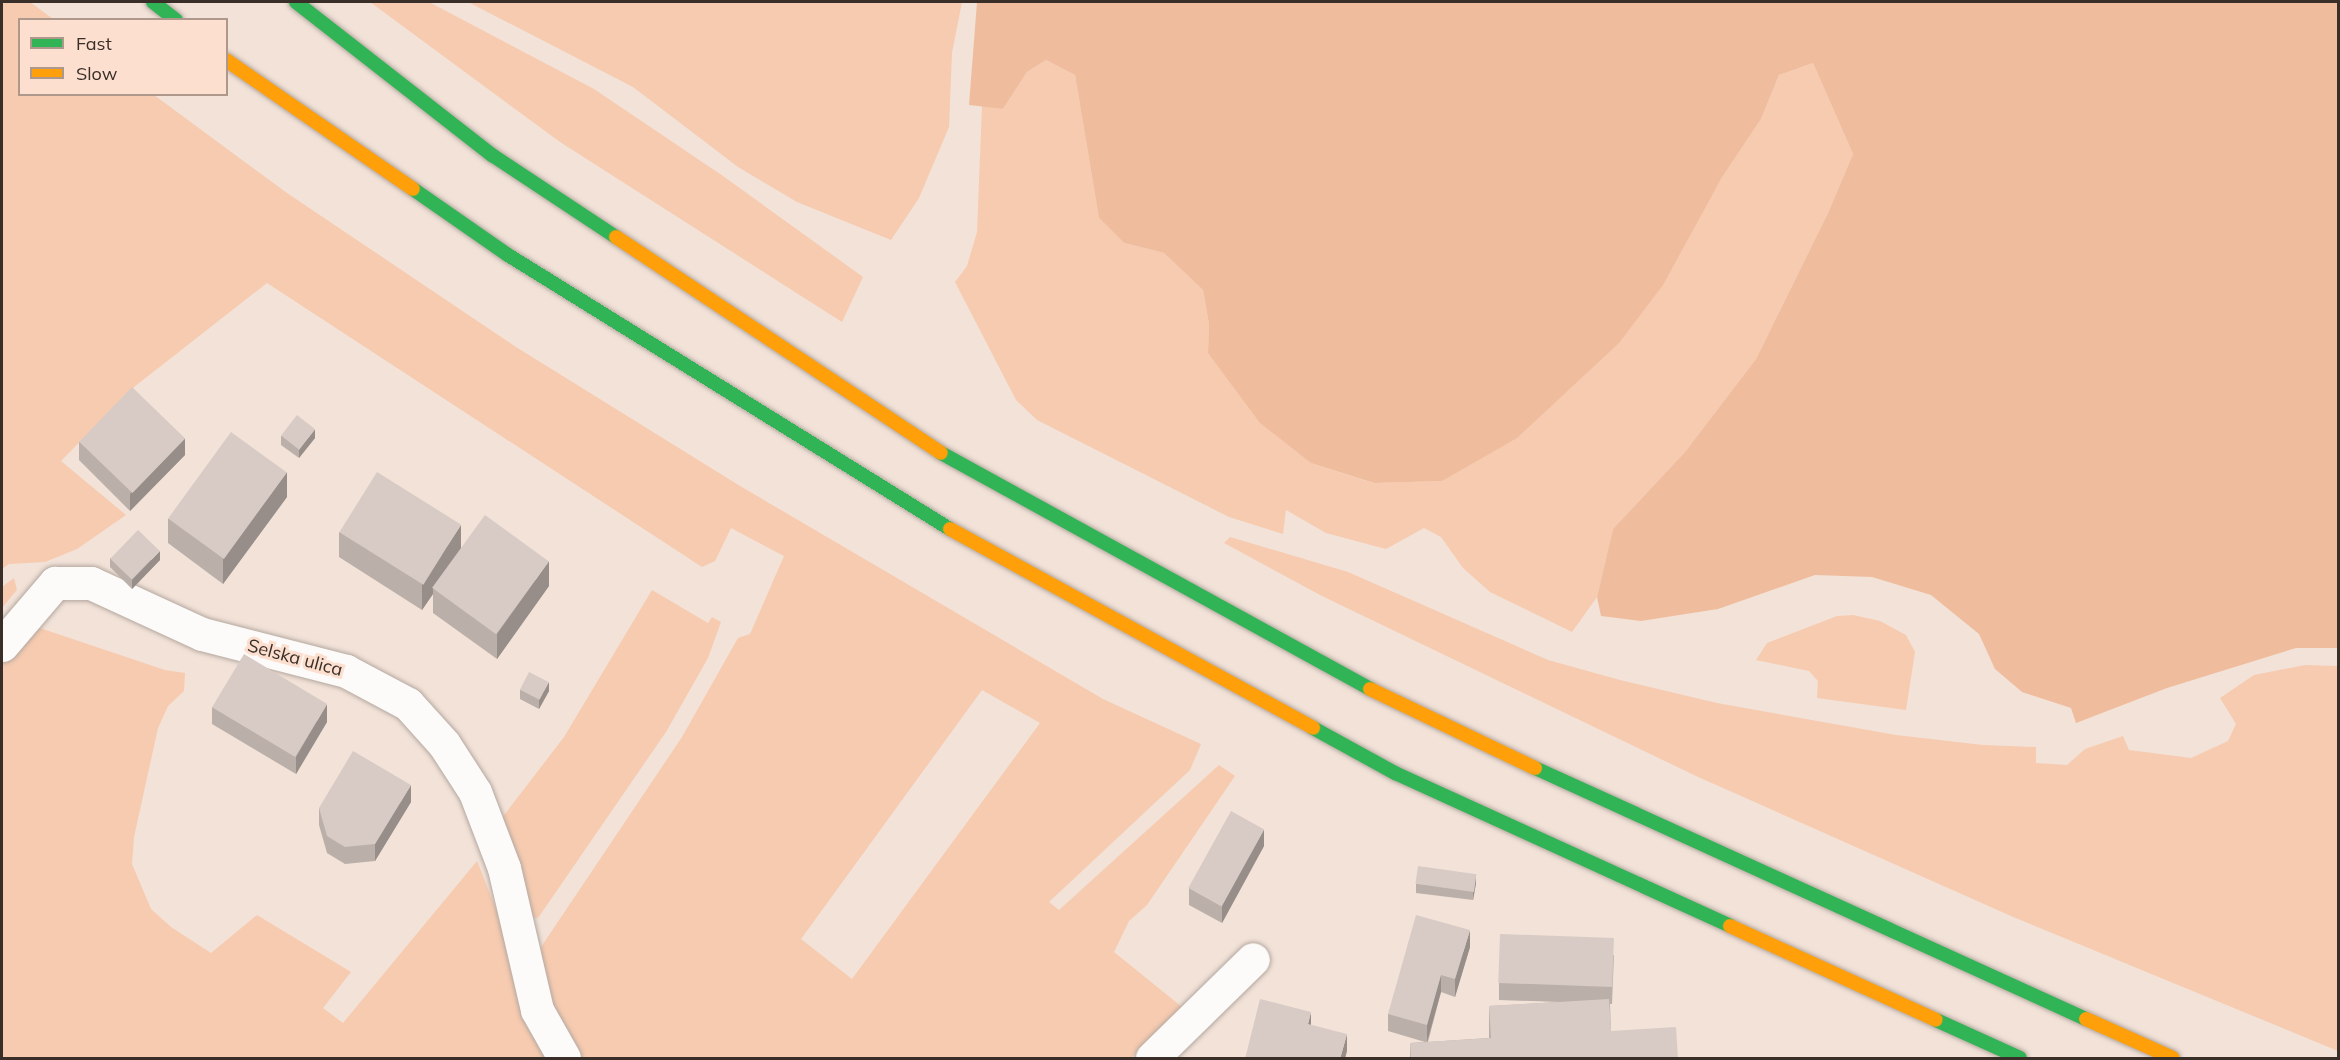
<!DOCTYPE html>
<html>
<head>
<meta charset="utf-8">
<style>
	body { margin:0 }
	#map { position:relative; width:2340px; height:1060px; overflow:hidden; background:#f2e2d8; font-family:Mulish,sans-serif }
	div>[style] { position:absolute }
	.green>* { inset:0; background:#f7cbb0 }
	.forest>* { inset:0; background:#efbd9e }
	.roads { filter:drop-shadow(0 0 2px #b4a8a0) drop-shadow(0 0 2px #b4a8a0) }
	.street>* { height:33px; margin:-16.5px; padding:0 16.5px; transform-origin:16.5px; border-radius:16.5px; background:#fdfbf9 }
	.fast>* { height:14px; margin:-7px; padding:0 7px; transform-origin:7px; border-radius:7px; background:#30b455 }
	.slow>* { height:14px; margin:-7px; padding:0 7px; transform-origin:7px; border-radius:7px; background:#ff9f0a }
	.wall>* { inset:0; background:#baafa9 }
	.shaded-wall>* { inset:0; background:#978e8a }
	.building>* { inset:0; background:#d8cbc5; transform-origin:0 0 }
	span { translate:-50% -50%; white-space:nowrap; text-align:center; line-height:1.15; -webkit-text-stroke:6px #fcdfce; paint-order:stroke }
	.street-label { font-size:18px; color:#392e28 }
	.frame { position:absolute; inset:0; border:3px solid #392e28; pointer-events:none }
	.legend { position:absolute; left:18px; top:18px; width:210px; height:78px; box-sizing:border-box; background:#fcdfce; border:2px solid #ae988c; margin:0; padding:8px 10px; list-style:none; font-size:18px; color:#392e28 }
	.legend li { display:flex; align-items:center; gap:12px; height:30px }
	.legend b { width:30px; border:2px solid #ae988c }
</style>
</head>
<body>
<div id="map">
	<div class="green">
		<i style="clip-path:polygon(evenodd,2px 2px,30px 2px,53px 19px,20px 20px,20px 94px,154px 95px,287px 193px,516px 347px,740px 486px,1103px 699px,1201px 744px,1190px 770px,1049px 902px,1059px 910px,1219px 765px,1235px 776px,1147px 905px,1129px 921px,1114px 952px,1182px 1007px,1131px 1058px,575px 1058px,539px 974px,541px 947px,682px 737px,738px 638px,750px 634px,784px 556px,731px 528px,715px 561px,702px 567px,267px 283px,134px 387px,61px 461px,126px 515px,77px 549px,45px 562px,9px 564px,2px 569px,2px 2px,982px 690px,1040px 723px,852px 979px,801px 939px,982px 690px)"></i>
		<i style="clip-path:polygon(370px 2px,429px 2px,594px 89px,723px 176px,863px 277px,842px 322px,560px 142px)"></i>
		<i style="clip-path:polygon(468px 2px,962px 2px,952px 53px,949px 127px,919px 198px,891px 240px,797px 202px,738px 167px,633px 87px)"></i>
		<i style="clip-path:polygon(1046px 60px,1075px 75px,1099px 218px,1124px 243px,1164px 253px,1203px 290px,1209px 324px,1208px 353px,1311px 463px,1373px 483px,1442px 481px,1721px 179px,1761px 119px,1779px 75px,1813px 63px,1853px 154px,1828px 213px,1756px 359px,1685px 452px,1613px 529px,1597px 597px,1572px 632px,1490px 592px,1463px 568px,1441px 537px,1424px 528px,1386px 549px,1326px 533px,1286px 510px,1283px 534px,1229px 517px,1037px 420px,1016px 400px,955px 282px,967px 266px,977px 232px,982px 106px,1003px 109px,1027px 72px)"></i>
		<i style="clip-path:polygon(1230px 537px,1348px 572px,1548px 660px,1620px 680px,1717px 703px,1896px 735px,1983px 745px,2036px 747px,2036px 763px,2067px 765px,2085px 749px,2123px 736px,2129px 750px,2191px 758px,2228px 741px,2236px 724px,2220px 698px,2254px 675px,2305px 665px,2338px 666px,2338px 1051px,2011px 916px,1696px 776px,1322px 596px,1224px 543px)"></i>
		<i style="clip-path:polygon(14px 578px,17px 590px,2px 608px,2px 587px)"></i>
		<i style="clip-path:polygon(652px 590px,708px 623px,712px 617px,721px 622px,708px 658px,666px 732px,538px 918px,522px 916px,492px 831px,564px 737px)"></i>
		<i style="clip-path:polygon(1853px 615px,1880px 621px,1906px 635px,1915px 652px,1906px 710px,1817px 698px,1818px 681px,1809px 671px,1756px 660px,1767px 643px,1837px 616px)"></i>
		<i style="clip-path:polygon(19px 621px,165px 670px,185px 673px,184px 691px,168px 706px,158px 728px,134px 837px,132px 864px,151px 909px,171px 927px,211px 953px,257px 915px,351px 972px,323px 1008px,343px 1023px,477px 861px,555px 1058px,2px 1058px,2px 636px)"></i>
	</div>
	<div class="forest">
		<i style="clip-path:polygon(977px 2px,2338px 2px,2338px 648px,2296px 648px,2167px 688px,2076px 723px,2071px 708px,2022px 692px,1995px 669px,1979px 634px,1931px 595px,1872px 577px,1815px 575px,1718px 609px,1641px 621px,1601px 616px,1597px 597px,1613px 529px,1685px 452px,1756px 359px,1828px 213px,1853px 154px,1813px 63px,1779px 75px,1761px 119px,1721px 179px,1663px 285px,1619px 343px,1517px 438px,1442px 481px,1374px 483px,1311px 463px,1260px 423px,1208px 353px,1209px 324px,1203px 290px,1164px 253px,1124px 243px,1099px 218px,1075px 75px,1046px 60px,1027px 72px,1003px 109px,969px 105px)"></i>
	</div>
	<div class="roads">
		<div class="street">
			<i style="left:2px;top:645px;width:82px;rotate:-49.5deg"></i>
			<i style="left:55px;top:583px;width:36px"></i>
			<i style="left:91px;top:583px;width:122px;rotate:24.7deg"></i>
			<i style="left:202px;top:634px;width:149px;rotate:14.4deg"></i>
			<i style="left:346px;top:671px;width:70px;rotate:28deg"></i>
			<i style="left:408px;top:704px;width:54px;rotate:48deg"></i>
			<i style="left:444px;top:744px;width:57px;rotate:57.1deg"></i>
			<i style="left:475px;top:792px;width:81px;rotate:69.1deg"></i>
			<i style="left:504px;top:868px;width:146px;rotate:76.9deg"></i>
			<i style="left:537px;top:1010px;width:55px;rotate:60.6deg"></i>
			<i style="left:1152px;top:1058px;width:141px;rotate:-44.4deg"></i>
		</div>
		<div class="fast">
			<i style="left:153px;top:2px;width:29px;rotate:38deg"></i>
			<i style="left:296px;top:2px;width:249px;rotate:38deg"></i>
			<i style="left:492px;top:155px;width:149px;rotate:33.5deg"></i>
			<i style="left:413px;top:189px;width:116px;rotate:34.8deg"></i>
			<i style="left:508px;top:255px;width:520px;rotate:31.8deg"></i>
			<i style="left:941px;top:453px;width:490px;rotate:28.8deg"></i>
			<i style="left:1313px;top:728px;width:94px;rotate:28.8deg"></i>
			<i style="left:1395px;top:773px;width:368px;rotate:24.5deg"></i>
			<i style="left:1535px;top:768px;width:605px;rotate:24.49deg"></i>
			<i style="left:1936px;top:1020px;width:92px;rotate:24.3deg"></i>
		</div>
		<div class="slow">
			<i style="left:226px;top:60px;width:227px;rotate:34.6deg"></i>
			<i style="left:616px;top:237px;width:390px;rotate:33.6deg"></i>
			<i style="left:950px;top:529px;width:414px;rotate:28.7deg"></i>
			<i style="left:1370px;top:689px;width:183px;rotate:25.6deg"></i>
			<i style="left:1730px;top:926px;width:226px;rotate:24.5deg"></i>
			<i style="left:2086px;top:1019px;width:95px;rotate:24.1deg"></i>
		</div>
	</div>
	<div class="wall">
		<i style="clip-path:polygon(281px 436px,315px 438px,299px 458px,281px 445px)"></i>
		<i style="clip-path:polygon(79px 442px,185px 455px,130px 511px,79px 460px)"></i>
		<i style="clip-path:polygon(287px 497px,223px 584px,168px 543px,168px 519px)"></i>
		<i style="clip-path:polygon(339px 532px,461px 548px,549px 586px,497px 659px,433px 613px,433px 594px,422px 610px,339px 557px)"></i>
		<i style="clip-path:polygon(110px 558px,160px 560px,132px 589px,110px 567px)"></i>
		<i style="clip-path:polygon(520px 690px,549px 691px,539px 709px,520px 699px)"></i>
		<i style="clip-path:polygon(212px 707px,327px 722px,296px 774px,212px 724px)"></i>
		<i style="clip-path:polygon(411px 802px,375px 861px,345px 864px,327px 853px,319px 825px,319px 808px)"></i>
		<i style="clip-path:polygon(1264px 846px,1222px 923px,1189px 905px,1189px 888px)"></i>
		<i style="clip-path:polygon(1476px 883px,1473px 900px,1416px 893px,1416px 884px)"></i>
		<i style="clip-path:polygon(1470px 947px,1455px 997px,1441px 992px,1428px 1042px,1489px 1038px,1489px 1006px,1560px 1002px,1499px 1000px,1499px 983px,1614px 955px,1612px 1004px,1610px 1004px,1611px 1031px,1678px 1059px,1410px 1059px,1410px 1043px,1425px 1042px,1388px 1031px,1388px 1014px)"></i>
	</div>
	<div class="shaded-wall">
		<i style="clip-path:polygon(315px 429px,315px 438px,299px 458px,299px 450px)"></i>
		<i style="clip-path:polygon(185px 438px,185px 455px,130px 511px,130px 494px)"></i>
		<i style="clip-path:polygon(287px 472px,287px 497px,223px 584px,223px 559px)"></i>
		<i style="clip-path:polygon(461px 525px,461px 549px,433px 589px,433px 594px,422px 610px,422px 585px)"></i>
		<i style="clip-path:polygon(160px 551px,160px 560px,132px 589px,132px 580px)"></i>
		<i style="clip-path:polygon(549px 561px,549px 586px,497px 659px,497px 634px)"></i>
		<i style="clip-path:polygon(549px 682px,549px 691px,539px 709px,539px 700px)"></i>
		<i style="clip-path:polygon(327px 704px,327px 722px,296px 774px,296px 757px)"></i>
		<i style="clip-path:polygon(411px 785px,411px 802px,375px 861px,375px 844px)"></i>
		<i style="clip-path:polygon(1264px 829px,1264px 846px,1222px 923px,1222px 906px)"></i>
		<i style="clip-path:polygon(1476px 874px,1476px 883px,1473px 900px,1473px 892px)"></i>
		<i style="clip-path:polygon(1470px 930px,1470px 947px,1455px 997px,1455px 979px)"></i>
		<i style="clip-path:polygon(1441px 975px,1441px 992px,1427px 1042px,1427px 1025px)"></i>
		<i style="clip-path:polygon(1311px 1012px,1311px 1029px,1308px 1024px)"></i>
		<i style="clip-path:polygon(1347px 1034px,1347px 1051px,1345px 1059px,1340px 1059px)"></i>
	</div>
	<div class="building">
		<i style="left:132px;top:387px;width:74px;height:76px;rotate:44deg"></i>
		<i style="left:297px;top:415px;width:23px;height:26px;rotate:38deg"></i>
		<i style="left:231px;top:432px;width:69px;height:107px;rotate:36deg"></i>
		<i style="left:377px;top:472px;width:99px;height:71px;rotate:32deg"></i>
		<i style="left:485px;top:515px;width:79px;height:90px;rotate:36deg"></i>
		<i style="left:138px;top:530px;width:30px;height:40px;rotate:44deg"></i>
		<i style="left:244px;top:654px;width:97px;height:62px;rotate:31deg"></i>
		<i style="left:529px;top:672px;width:22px;height:20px;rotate:27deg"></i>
		<i style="clip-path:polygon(353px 751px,411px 785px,375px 844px,345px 847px,327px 836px,319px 808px)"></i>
		<i style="left:1231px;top:811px;width:38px;height:88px;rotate:29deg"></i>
		<i style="left:1418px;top:866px;width:59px;height:18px;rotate:8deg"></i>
		<i style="clip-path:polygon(1416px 915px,1470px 930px,1455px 979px,1441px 975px,1427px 1025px,1388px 1014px)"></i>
		<i style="left:1500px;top:934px;width:114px;height:49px;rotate:2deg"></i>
		<i style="clip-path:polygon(1260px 999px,1311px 1012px,1308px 1024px,1347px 1034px,1340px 1059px,1245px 1059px)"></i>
		<i style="clip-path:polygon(1609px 999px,1611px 1031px,1676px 1027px,1678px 1059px,1411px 1059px,1410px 1043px,1491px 1038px,1489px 1006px)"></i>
	</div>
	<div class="street-label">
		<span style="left:295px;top:658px;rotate:15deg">Selska ulica</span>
	</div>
	<div class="frame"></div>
	<ul class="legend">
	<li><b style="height:8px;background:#30b455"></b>Fast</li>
	<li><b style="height:8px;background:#ff9f0a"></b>Slow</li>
	</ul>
</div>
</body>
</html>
